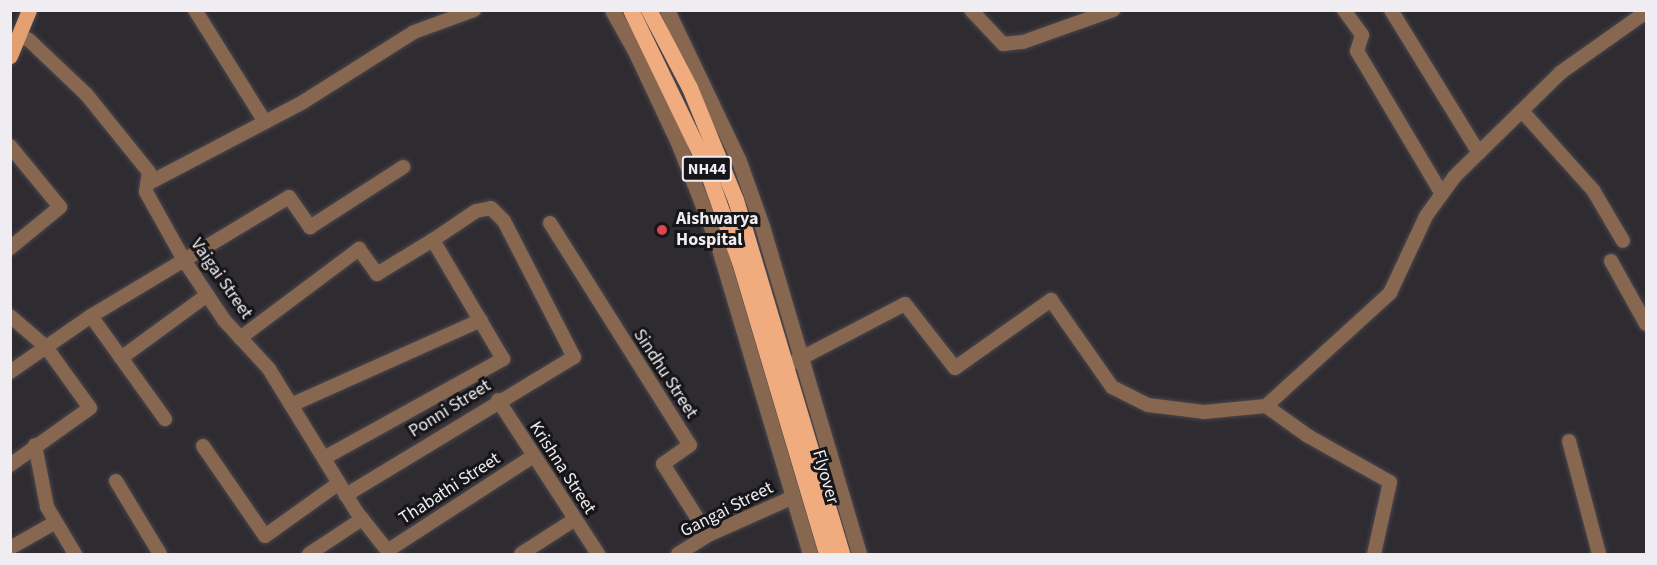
<!DOCTYPE html>
<html>
<head>
<meta charset="utf-8">
<style>
	body { margin:0 }
	#map { position:relative; width:1657px; height:565px; overflow:hidden; background:#2e2b31; font-family:"Source Sans 3",sans-serif }
	div>[style] { position:absolute }
	.roads { filter:drop-shadow(0 0 2px #49464c) drop-shadow(0 0 2px #49464c) }
	.minor>* { height:14px; margin:-7px; padding:0 7px; transform-origin:7px; border-radius:7px; background:#886750 }
	.tertiary>* { height:15px; margin:-7.5px; padding:0 7.5px; transform-origin:7.5px; border-radius:7.5px; background:#886750 }
	.primary>* { height:15px; margin:-7.5px; padding:0 7.5px; transform-origin:7.5px; border-radius:7.5px; background:#e39f6f }
	.trunk>* { height:16px; margin:-8px; padding:0 8px; transform-origin:8px; border-radius:8px; background:#f0ac7e }
	.dots>* { width:16px; height:16px; translate:-50% -50%; box-sizing:border-box; border:3px solid #161517; border-radius:50% }
	span { translate:-50% -50%; white-space:nowrap; text-align:center; line-height:1.15; -webkit-text-stroke:6px #161517; paint-order:stroke }
	.shield-label span { padding:2px 4px; background:#161517; border:2px solid; border-radius:4px; -webkit-text-stroke-width:0 }
	.shield-label { font-size:16px; color:#efedf1; font-weight:700 }
	.poi-label { font-size:18px; color:#efedf1; font-weight:700 }
	.left { translate:0 -50%; text-align:left }
	.street-label { font-size:18px; color:#efedf1 }
	.frame { position:absolute; inset:0; border:12px solid #efedf1; pointer-events:none }
</style>
</head>
<body>
<div id="map">
	<div class="roads">
		<div class="minor">
			<i style="left:195px;top:10px;width:132px;rotate:58deg"></i>
			<i style="left:971px;top:10px;width:47px;rotate:46.7deg"></i>
			<i style="left:1003px;top:44px;width:20px;rotate:-6deg"></i>
			<i style="left:1023px;top:42px;width:96px;rotate:-19.6deg"></i>
			<i style="left:1344px;top:10px;width:31px;rotate:54deg"></i>
			<i style="left:1362px;top:35px;width:17px;rotate:107deg"></i>
			<i style="left:1357px;top:51px;width:166px;rotate:59.3deg"></i>
			<i style="left:1391px;top:10px;width:168px;rotate:58.4deg"></i>
			<i style="left:19px;top:36px;width:11px;rotate:22deg"></i>
			<i style="left:29px;top:40px;width:79px;rotate:43.5deg"></i>
			<i style="left:86px;top:94px;width:100px;rotate:51.1deg"></i>
			<i style="left:149px;top:172px;width:20px;rotate:99deg"></i>
			<i style="left:146px;top:192px;width:78px;rotate:60.8deg"></i>
			<i style="left:184px;top:260px;width:72px;rotate:56.3deg"></i>
			<i style="left:224px;top:320px;width:67px;rotate:47.4deg"></i>
			<i style="left:269px;top:369px;width:167px;rotate:58.5deg"></i>
			<i style="left:356px;top:511px;width:55px;rotate:51.7deg"></i>
			<i style="left:1522px;top:111px;width:106px;rotate:48.1deg"></i>
			<i style="left:1593px;top:190px;width:59px;rotate:59.5deg"></i>
			<i style="left:10px;top:146px;width:79px;rotate:50.7deg"></i>
			<i style="left:60px;top:207px;width:65px;rotate:140.6deg"></i>
			<i style="left:147px;top:184px;width:176px;rotate:-27.7deg"></i>
			<i style="left:303px;top:102px;width:131px;rotate:-32.2deg"></i>
			<i style="left:414px;top:32px;width:64px;rotate:-20.1deg"></i>
			<i style="left:550px;top:223px;width:262px;rotate:57.8deg"></i>
			<i style="left:690px;top:445px;width:33px;rotate:145deg"></i>
			<i style="left:663px;top:464px;width:84px;rotate:57.6deg"></i>
			<i style="left:1611px;top:261px;width:72px;rotate:60.9deg"></i>
			<i style="left:10px;top:316px;width:48px;rotate:40.7deg"></i>
			<i style="left:46px;top:347px;width:75px;rotate:54.2deg"></i>
			<i style="left:90px;top:408px;width:98px;rotate:144.5deg"></i>
			<i style="left:91px;top:316px;width:127px;rotate:54.3deg"></i>
			<i style="left:240px;top:338px;width:149px;rotate:-36.8deg"></i>
			<i style="left:359px;top:249px;width:31px;rotate:54deg"></i>
			<i style="left:377px;top:274px;width:66px;rotate:-31.3deg"></i>
			<i style="left:121px;top:358px;width:107px;rotate:-36.2deg"></i>
			<i style="left:792px;top:363px;width:127px;rotate:-27.6deg"></i>
			<i style="left:905px;top:304px;width:81px;rotate:52deg"></i>
			<i style="left:955px;top:368px;width:118px;rotate:-35.3deg"></i>
			<i style="left:1051px;top:300px;width:106px;rotate:55deg"></i>
			<i style="left:1112px;top:387px;width:40px;rotate:26.6deg"></i>
			<i style="left:1148px;top:405px;width:56px;rotate:7.1deg"></i>
			<i style="left:1204px;top:412px;width:62px;rotate:-5.5deg"></i>
			<i style="left:1266px;top:406px;width:168px;rotate:-42.3deg"></i>
			<i style="left:1390px;top:293px;width:85px;rotate:-64.9deg"></i>
			<i style="left:1426px;top:216px;width:49px;rotate:-54.1deg"></i>
			<i style="left:1455px;top:176px;width:147px;rotate:-44.4deg"></i>
			<i style="left:1560px;top:73px;width:105px;rotate:-35.3deg"></i>
			<i style="left:10px;top:372px;width:98px;rotate:-34.7deg"></i>
			<i style="left:91px;top:316px;width:231px;rotate:-31deg"></i>
			<i style="left:289px;top:197px;width:37px;rotate:55deg"></i>
			<i style="left:310px;top:227px;width:111px;rotate:-32.8deg"></i>
			<i style="left:498px;top:400px;width:184px;rotate:57deg"></i>
			<i style="left:291px;top:405px;width:208px;rotate:-24.1deg"></i>
			<i style="left:1266px;top:406px;width:52px;rotate:35.5deg"></i>
			<i style="left:1308px;top:436px;width:94px;rotate:29.3deg"></i>
			<i style="left:1390px;top:482px;width:74px;rotate:102.5deg"></i>
			<i style="left:1569px;top:441px;width:117px;rotate:75.1deg"></i>
			<i style="left:35px;top:445px;width:63px;rotate:79deg"></i>
			<i style="left:47px;top:507px;width:55px;rotate:59.2deg"></i>
			<i style="left:203px;top:446px;width:109px;rotate:55.4deg"></i>
			<i style="left:265px;top:536px;width:91px;rotate:-35.6deg"></i>
			<i style="left:324px;top:458px;width:205px;rotate:-28.9deg"></i>
			<i style="left:503px;top:359px;width:138px;rotate:-120.5deg"></i>
			<i style="left:433px;top:240px;width:52px;rotate:-34deg"></i>
			<i style="left:476px;top:211px;width:15px;rotate:-11deg"></i>
			<i style="left:491px;top:208px;width:18px;rotate:45deg"></i>
			<i style="left:504px;top:221px;width:153px;rotate:62.8deg"></i>
			<i style="left:574px;top:357px;width:267px;rotate:148.8deg"></i>
			<i style="left:116px;top:481px;width:85px;rotate:58.9deg"></i>
			<i style="left:10px;top:548px;width:51px;rotate:-29.6deg"></i>
			<i style="left:387px;top:551px;width:173px;rotate:-33deg"></i>
			<i style="left:309px;top:554px;width:64px;rotate:-33.4deg"></i>
			<i style="left:521px;top:554px;width:63px;rotate:-32.7deg"></i>
			<i style="left:678px;top:554px;width:36px;rotate:-32deg"></i>
			<i style="left:708px;top:535px;width:91px;rotate:-24deg"></i>
		</div>
		<div class="tertiary">
			<i style="left:612px;top:10px;width:47px;rotate:60.7deg"></i>
			<i style="left:635px;top:51px;width:104px;rotate:64.9deg"></i>
			<i style="left:679px;top:145px;width:104px;rotate:68.6deg"></i>
			<i style="left:717px;top:242px;width:326px;rotate:73.4deg"></i>
			<i style="left:667px;top:10px;width:167px;rotate:64.5deg"></i>
			<i style="left:739px;top:161px;width:69px;rotate:70.5deg"></i>
			<i style="left:762px;top:226px;width:342px;rotate:73.5deg"></i>
		</div>
		<div class="primary">
			<i style="left:10px;top:56px;width:50px;rotate:-67.6deg"></i>
		</div>
		<div class="trunk">
			<i style="left:631px;top:10px;width:168px;rotate:64.2deg"></i>
			<i style="left:704px;top:161px;width:107px;rotate:70.4deg"></i>
			<i style="left:740px;top:262px;width:305px;rotate:73.4deg"></i>
			<i style="left:649px;top:10px;width:88px;rotate:62.3deg"></i>
			<i style="left:690px;top:88px;width:121px;rotate:67.7deg"></i>
			<i style="left:736px;top:200px;width:370px;rotate:73.3deg"></i>
		</div>
	</div>
	<div class="dots">
		<i style="left:662px;top:230px;background:#e0444e"></i>
	</div>
	<div class="shield-label">
		<span style="left:707px;top:169px">NH44</span>
	</div>
	<div class="poi-label">
		<span class="left" style="left:676px;top:230px">Aishwarya<br>Hospital</span>
	</div>
	<div class="street-label">
		<span style="left:221px;top:279px;rotate:55deg">Vaigai Street</span>
		<span style="left:665px;top:374px;rotate:57deg">Sindhu Street</span>
		<span style="left:450px;top:409px;rotate:-32deg">Ponni Street</span>
		<span style="left:562px;top:468px;rotate:57deg">Krishna Street</span>
		<span style="left:825px;top:477px;rotate:74deg">Flyover</span>
		<span style="left:450px;top:489px;rotate:-33deg">Thabathi Street</span>
		<span style="left:727px;top:510px;rotate:-27deg">Gangai Street</span>
	</div>
	<div class="frame"></div>
</div>
</body>
</html>
